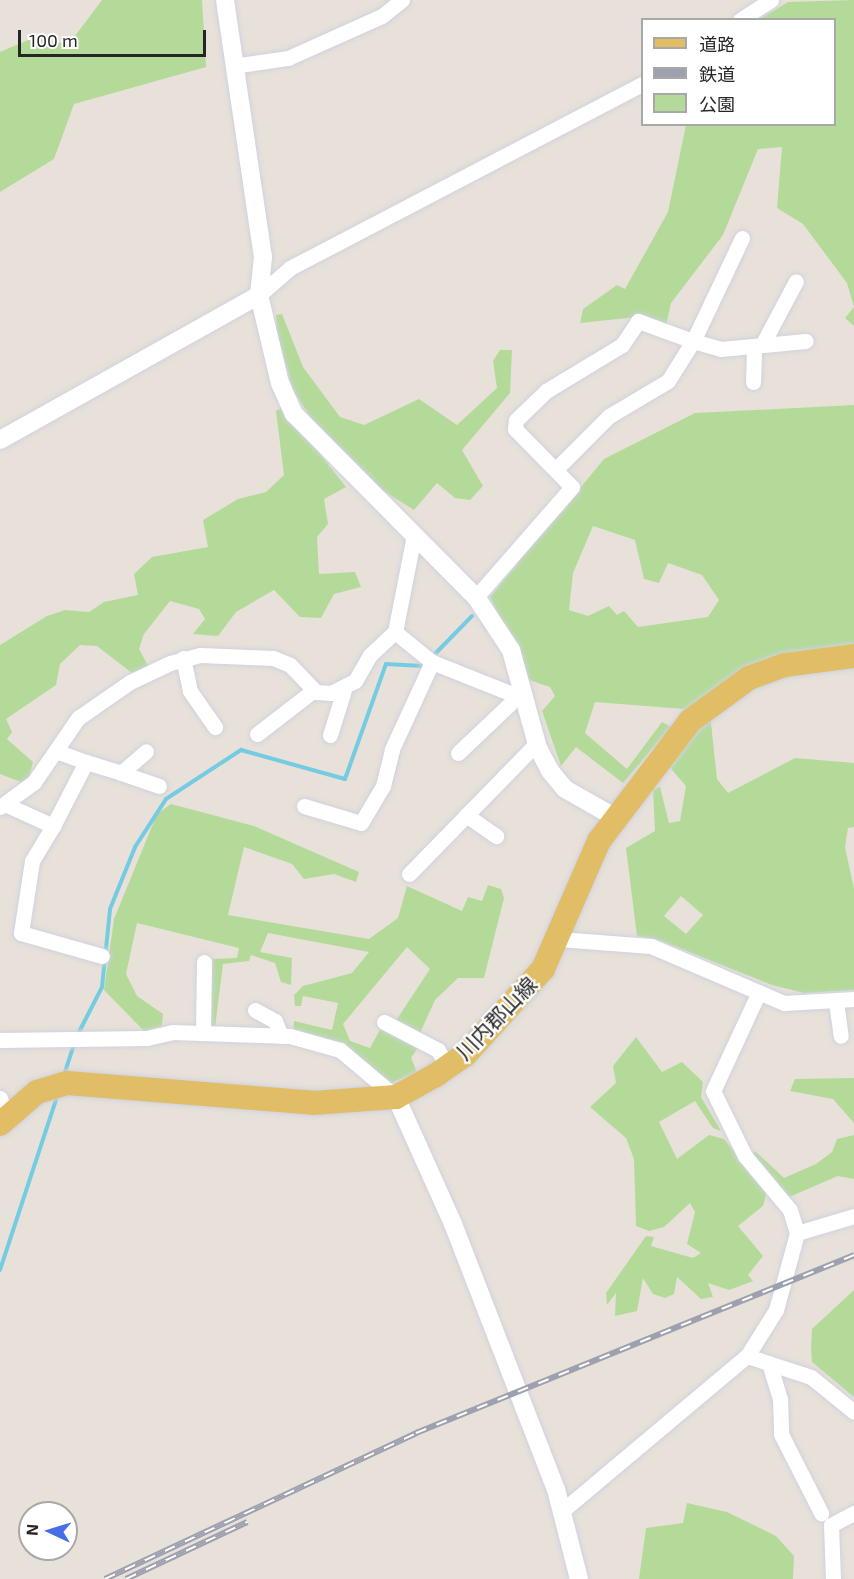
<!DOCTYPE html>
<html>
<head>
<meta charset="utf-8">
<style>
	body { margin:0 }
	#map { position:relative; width:854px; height:1579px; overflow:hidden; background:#e8e1d9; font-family:"Exo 2","Noto Sans JP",sans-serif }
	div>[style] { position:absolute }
	.green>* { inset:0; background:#b4da9a }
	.stream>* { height:4px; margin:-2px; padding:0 2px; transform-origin:2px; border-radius:2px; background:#75cbe1 }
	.roads { filter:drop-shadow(0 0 2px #cfd2de) drop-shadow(0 0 2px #cfd2de) }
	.minor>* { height:15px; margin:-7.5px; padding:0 7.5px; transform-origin:7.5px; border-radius:7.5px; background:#fff }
	.tertiary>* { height:18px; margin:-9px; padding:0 9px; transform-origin:9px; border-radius:9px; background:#fff }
	.primary>* { height:24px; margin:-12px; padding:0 12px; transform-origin:12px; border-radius:12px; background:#e1bd65 }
	.rail>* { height:6px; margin-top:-3px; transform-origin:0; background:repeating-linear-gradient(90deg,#fff 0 11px,#9da1af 0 22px); box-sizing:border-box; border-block:2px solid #9da1af }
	span { translate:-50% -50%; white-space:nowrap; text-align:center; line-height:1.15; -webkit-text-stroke:4.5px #fff; paint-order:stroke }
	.street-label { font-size:21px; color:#262626 }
	.legend { position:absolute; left:641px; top:18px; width:195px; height:108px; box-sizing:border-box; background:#fff; border:2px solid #a8a8a8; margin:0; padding:8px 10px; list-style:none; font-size:18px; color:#262626 }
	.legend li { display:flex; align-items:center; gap:12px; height:30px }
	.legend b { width:30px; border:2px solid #a8a8a8 }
	.north { position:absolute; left:18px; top:1501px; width:60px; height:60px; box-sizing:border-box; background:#fff; border:2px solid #a8a8a8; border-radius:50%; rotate:274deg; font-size:16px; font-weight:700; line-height:24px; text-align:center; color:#262626 }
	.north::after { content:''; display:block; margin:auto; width:21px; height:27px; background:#476ee7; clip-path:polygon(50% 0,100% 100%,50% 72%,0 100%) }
	.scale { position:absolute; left:18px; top:30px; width:188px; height:27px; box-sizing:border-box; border:3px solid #262626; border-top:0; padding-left:8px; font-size:18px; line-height:21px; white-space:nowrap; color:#262626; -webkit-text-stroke:4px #fff; paint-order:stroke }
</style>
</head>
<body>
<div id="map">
	<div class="green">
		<i style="clip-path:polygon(102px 0,202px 0,206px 67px,74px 104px,54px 159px,0 192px,0 52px,33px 38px,69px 44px)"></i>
		<i style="clip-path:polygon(854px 0,854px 326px,845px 318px,854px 307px,847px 283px,803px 224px,777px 208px,782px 147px,758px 149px,723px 235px,671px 303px,666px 325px,637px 317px,580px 323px,583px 309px,617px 285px,625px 289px,668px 212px,686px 125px,834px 124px,834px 20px,760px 19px,788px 2px)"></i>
		<i style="clip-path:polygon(282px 314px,303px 367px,340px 417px,364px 425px,419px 399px,457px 425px,497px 388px,493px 361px,500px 350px,512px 350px,510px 393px,462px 450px,483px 486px,470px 500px,455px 498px,437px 483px,414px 510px,379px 488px,323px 437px,293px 390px,277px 334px,276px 315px)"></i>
		<i style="clip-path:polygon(evenodd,854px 405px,854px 650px,684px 709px,595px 702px,585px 733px,627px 769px,662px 722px,671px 727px,623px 783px,576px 747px,561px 766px,542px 711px,555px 696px,550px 687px,529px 680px,490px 597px,604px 459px,695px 413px,854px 405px,593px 526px,635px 540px,644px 579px,659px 583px,668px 563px,702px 575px,719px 600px,708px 617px,638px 627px,624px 611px,617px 615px,609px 606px,588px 616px,569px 610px,573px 573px,593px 526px)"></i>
		<i style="clip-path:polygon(283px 407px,346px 487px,324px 499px,328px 524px,317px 537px,319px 574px,355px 572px,361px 587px,334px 594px,321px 618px,300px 617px,274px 590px,236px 612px,218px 636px,193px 634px,205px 619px,199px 609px,170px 601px,144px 634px,139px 649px,148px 666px,132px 673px,97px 646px,80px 645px,60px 664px,56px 685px,6px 719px,12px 732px,7px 739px,33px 762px,29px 778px,21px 782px,0 774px,0 645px,47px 616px,65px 610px,89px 612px,104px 602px,138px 595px,134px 574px,152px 557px,208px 547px,203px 520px,238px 499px,266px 492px,284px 475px,276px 411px)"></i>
		<i style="clip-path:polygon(evenodd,710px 714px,717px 779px,728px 793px,795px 758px,854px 763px,854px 827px,848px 828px,845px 847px,854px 889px,854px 990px,804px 993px,772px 985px,659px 940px,637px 936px,626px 848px,655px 831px,653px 790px,660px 787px,669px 823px,680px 821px,686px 786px,667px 764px,710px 714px,681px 896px,703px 915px,686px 934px,664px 916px,681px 896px)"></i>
		<i style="clip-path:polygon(171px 804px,254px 826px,359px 872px,356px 882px,334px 874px,304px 879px,292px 864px,244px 847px,228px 915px,369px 939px,398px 918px,407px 886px,462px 911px,468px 897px,482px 901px,488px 885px,501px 889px,504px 898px,484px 978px,458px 978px,435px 1000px,420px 1033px,395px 1022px,430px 969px,407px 947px,343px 1024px,350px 1041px,370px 1048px,381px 1028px,419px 1046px,411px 1058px,417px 1072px,391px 1083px,336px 1041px,293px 1032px,294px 1021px,332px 1030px,338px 1003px,303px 996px,301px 1006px,295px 1006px,294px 995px,303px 986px,352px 973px,369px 952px,268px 933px,260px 952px,292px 958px,291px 985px,281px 982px,275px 963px,251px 955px,249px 961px,223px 964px,215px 1027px,208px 1027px,213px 959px,237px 958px,239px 948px,137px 923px,126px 974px,137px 996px,163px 1014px,162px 1026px,144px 1031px,104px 990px,114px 919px,157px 814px)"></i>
		<i style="clip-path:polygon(636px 1037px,662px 1072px,682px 1062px,703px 1082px,701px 1097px,721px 1131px,713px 1128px,695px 1101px,659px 1122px,677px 1159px,709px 1135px,724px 1139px,767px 1191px,763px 1206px,738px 1226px,763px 1256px,748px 1275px,753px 1281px,729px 1290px,708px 1283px,713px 1297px,701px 1299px,677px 1277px,674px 1294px,665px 1298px,653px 1294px,643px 1278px,637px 1311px,615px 1316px,616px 1293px,607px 1305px,606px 1293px,646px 1236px,654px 1237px,651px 1246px,693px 1258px,701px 1253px,687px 1244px,695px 1212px,690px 1203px,664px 1227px,649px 1231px,636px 1226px,634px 1159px,626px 1138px,590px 1107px,616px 1083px,613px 1066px)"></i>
		<i style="clip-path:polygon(854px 1078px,854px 1123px,833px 1099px,790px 1091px,795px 1079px)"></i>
		<i style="clip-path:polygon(854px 1135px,854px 1179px,838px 1176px,789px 1197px,752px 1156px,755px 1151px,784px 1178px,816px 1164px,832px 1152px,837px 1139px)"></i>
		<i style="clip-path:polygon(854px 1290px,854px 1397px,812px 1362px,811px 1349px,812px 1329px)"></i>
		<i style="clip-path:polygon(687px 1503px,727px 1512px,776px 1536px,794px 1556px,793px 1579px,639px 1579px,646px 1528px,683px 1523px)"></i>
	</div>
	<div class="stream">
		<i style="left:433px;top:656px;width:56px;rotate:-45.7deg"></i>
		<i style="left:78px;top:1034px;width:53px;rotate:-62.9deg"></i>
		<i style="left:102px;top:987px;width:78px;rotate:-84.1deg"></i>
		<i style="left:110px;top:909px;width:67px;rotate:-68deg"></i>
		<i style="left:135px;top:847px;width:57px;rotate:-57.1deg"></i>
		<i style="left:166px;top:799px;width:90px;rotate:-33.2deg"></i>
		<i style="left:241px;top:750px;width:108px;rotate:15.6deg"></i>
		<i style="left:345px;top:779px;width:122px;rotate:-70.4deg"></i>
		<i style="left:386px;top:664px;width:37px;rotate:3deg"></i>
		<i style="left:64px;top:1075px;width:33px;rotate:-72deg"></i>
		<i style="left:0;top:1270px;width:185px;rotate:-71.8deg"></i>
	</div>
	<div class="roads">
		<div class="minor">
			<i style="left:740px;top:20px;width:37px;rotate:-33deg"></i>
			<i style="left:233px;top:66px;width:56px;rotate:-8.3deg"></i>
			<i style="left:288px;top:58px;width:103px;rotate:-24.1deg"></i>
			<i style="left:382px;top:16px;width:26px;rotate:-39deg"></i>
			<i style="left:742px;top:238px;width:114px;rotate:115.4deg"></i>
			<i style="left:693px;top:341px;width:29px;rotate:16deg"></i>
			<i style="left:721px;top:349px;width:85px;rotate:-5.4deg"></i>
			<i style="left:259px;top:295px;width:41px;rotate:-41.1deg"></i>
			<i style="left:290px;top:268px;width:397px;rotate:-27.6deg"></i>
			<i style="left:762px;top:345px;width:72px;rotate:-62deg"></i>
			<i style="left:753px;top:382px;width:36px;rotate:-88deg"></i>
			<i style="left:476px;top:597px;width:146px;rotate:-48.9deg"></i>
			<i style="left:572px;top:487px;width:81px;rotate:-134.5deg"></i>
			<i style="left:515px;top:429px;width:9px;rotate:-84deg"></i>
			<i style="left:516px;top:420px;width:42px;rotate:-44deg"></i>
			<i style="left:546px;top:391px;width:89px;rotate:-31.2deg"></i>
			<i style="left:622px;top:345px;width:29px;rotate:-56deg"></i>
			<i style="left:638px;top:321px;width:59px;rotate:20deg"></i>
			<i style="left:693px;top:341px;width:47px;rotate:122deg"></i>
			<i style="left:668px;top:381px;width:69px;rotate:149.3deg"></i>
			<i style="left:609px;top:416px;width:74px;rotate:135deg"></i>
			<i style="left:395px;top:632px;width:48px;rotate:39deg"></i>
			<i style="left:432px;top:662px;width:100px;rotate:21.7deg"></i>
			<i style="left:395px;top:632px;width:99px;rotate:-78.9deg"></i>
			<i style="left:183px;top:658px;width:34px;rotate:78deg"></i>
			<i style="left:190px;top:691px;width:44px;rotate:55.2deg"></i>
			<i style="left:257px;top:734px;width:72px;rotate:-37.7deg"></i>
			<i style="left:330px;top:735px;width:47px;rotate:-72.7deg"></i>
			<i style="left:458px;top:753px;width:83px;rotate:-43.5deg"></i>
			<i style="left:86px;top:762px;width:37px;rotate:17deg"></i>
			<i style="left:121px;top:773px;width:33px;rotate:-41deg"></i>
			<i style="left:121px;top:773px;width:40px;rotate:18.9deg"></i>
			<i style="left:7px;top:805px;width:51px;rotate:24.5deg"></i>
			<i style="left:53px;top:826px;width:72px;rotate:-62.7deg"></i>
			<i style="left:86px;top:762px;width:30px;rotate:-160deg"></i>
			<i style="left:304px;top:806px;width:59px;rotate:16.6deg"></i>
			<i style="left:361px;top:823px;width:43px;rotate:-59.3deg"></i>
			<i style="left:383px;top:786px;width:38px;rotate:-76deg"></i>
			<i style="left:392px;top:749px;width:96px;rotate:-65.3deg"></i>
			<i style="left:0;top:807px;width:42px;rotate:-36.3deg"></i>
			<i style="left:34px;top:782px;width:78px;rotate:-55.5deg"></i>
			<i style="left:78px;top:718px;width:63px;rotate:-34.7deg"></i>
			<i style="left:130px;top:682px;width:44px;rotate:-25.4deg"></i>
			<i style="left:170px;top:663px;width:31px;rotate:-15deg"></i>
			<i style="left:200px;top:655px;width:73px;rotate:2.4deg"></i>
			<i style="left:273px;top:658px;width:18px;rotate:22deg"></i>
			<i style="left:290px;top:665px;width:37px;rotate:46deg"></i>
			<i style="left:316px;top:692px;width:15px;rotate:4deg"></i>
			<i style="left:331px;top:693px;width:27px;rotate:-27deg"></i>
			<i style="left:355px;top:681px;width:30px;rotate:-60deg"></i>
			<i style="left:370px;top:655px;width:34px;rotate:-43deg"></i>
			<i style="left:466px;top:815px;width:37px;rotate:35deg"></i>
			<i style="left:53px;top:826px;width:41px;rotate:121deg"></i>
			<i style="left:32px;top:861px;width:73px;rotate:98.7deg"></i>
			<i style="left:21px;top:933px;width:84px;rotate:15.9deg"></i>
			<i style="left:409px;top:874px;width:183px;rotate:-45.7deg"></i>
			<i style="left:559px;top:939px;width:92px;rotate:4.4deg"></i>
			<i style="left:651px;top:946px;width:145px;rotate:23.2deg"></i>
			<i style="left:784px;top:1003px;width:70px;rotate:-3.3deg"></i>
			<i style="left:836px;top:1002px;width:34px;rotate:82deg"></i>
			<i style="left:255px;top:1010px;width:23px;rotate:29deg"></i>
			<i style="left:275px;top:1021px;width:16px;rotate:68deg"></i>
			<i style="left:384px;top:1022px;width:61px;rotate:27.4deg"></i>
			<i style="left:438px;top:1050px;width:19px;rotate:62deg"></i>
			<i style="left:203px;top:1033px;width:71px;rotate:-89.2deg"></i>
			<i style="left:0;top:1040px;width:147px;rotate:-0.8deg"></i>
			<i style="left:147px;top:1038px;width:26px;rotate:-13deg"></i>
			<i style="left:172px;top:1032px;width:118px;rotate:1.9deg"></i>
			<i style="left:290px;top:1036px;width:52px;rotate:15.6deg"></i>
			<i style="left:340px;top:1050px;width:73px;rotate:40deg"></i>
			<i style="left:0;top:1098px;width:17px;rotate:73deg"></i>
			<i style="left:797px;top:1233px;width:59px;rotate:-16.6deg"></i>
			<i style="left:747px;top:1356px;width:67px;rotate:18.2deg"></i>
			<i style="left:811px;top:1377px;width:55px;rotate:39.1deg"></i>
			<i style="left:769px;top:1363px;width:38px;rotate:73deg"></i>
			<i style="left:780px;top:1399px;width:35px;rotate:88deg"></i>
			<i style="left:781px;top:1434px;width:89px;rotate:63.1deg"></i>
			<i style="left:562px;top:1511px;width:241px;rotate:-40deg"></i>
			<i style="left:747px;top:1356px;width:54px;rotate:-57.8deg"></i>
			<i style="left:776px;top:1310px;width:80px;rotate:-74.7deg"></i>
			<i style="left:797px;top:1233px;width:24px;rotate:-107deg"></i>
			<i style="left:790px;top:1210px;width:70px;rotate:-129.8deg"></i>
			<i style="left:745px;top:1156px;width:72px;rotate:-116.2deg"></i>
			<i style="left:713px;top:1091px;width:109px;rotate:-65.1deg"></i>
			<i style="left:833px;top:1579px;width:54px;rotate:-92.1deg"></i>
			<i style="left:831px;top:1525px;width:26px;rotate:-28deg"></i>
		</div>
		<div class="tertiary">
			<i style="left:225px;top:0;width:260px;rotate:81.6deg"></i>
			<i style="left:263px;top:257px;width:38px;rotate:96deg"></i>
			<i style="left:259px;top:295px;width:90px;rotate:76.6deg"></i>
			<i style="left:280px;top:383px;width:34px;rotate:66deg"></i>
			<i style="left:294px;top:414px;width:258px;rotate:45.2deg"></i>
			<i style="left:476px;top:597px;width:64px;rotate:56.6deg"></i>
			<i style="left:511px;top:650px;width:102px;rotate:74.6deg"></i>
			<i style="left:538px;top:748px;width:26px;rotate:62deg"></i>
			<i style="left:550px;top:771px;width:23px;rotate:50deg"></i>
			<i style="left:565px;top:789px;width:59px;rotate:29.6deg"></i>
			<i style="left:0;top:440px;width:297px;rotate:-29.2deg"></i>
			<i style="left:396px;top:1097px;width:139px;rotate:65.8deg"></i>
			<i style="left:453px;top:1224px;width:284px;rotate:68.8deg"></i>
			<i style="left:556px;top:1489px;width:93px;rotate:75.7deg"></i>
		</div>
		<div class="primary">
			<i style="left:0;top:1124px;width:49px;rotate:-40.9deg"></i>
			<i style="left:37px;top:1092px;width:31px;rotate:-17deg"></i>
			<i style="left:67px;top:1083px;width:247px;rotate:4.6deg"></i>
			<i style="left:313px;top:1103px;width:83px;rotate:-4.1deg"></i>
			<i style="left:396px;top:1097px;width:46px;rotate:-28.8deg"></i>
			<i style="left:436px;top:1075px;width:35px;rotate:-35deg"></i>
			<i style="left:465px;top:1055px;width:116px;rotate:-47.8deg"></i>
			<i style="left:543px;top:969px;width:140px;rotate:-66.4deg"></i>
			<i style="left:599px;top:841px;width:151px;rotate:-52.8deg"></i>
			<i style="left:690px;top:721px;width:73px;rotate:-36.1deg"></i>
			<i style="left:749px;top:678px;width:38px;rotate:-20deg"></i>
			<i style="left:785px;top:665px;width:70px;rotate:-7.4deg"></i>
		</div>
	</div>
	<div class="rail">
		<i style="left:105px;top:1579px;width:344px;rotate:-25.1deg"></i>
		<i style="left:416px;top:1433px;width:473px;rotate:-22.1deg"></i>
		<i style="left:126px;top:1579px;width:134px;rotate:-25.2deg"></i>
	</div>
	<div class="street-label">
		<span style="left:496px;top:1018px;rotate:-46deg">川内郡山線</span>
	</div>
	<ul class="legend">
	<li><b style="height:8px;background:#e1bd65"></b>道路</li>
	<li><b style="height:8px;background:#9da1af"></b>鉄道</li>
	<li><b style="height:16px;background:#b4da9a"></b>公園</li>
	</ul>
	<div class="north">N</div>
	<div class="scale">100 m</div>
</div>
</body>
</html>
